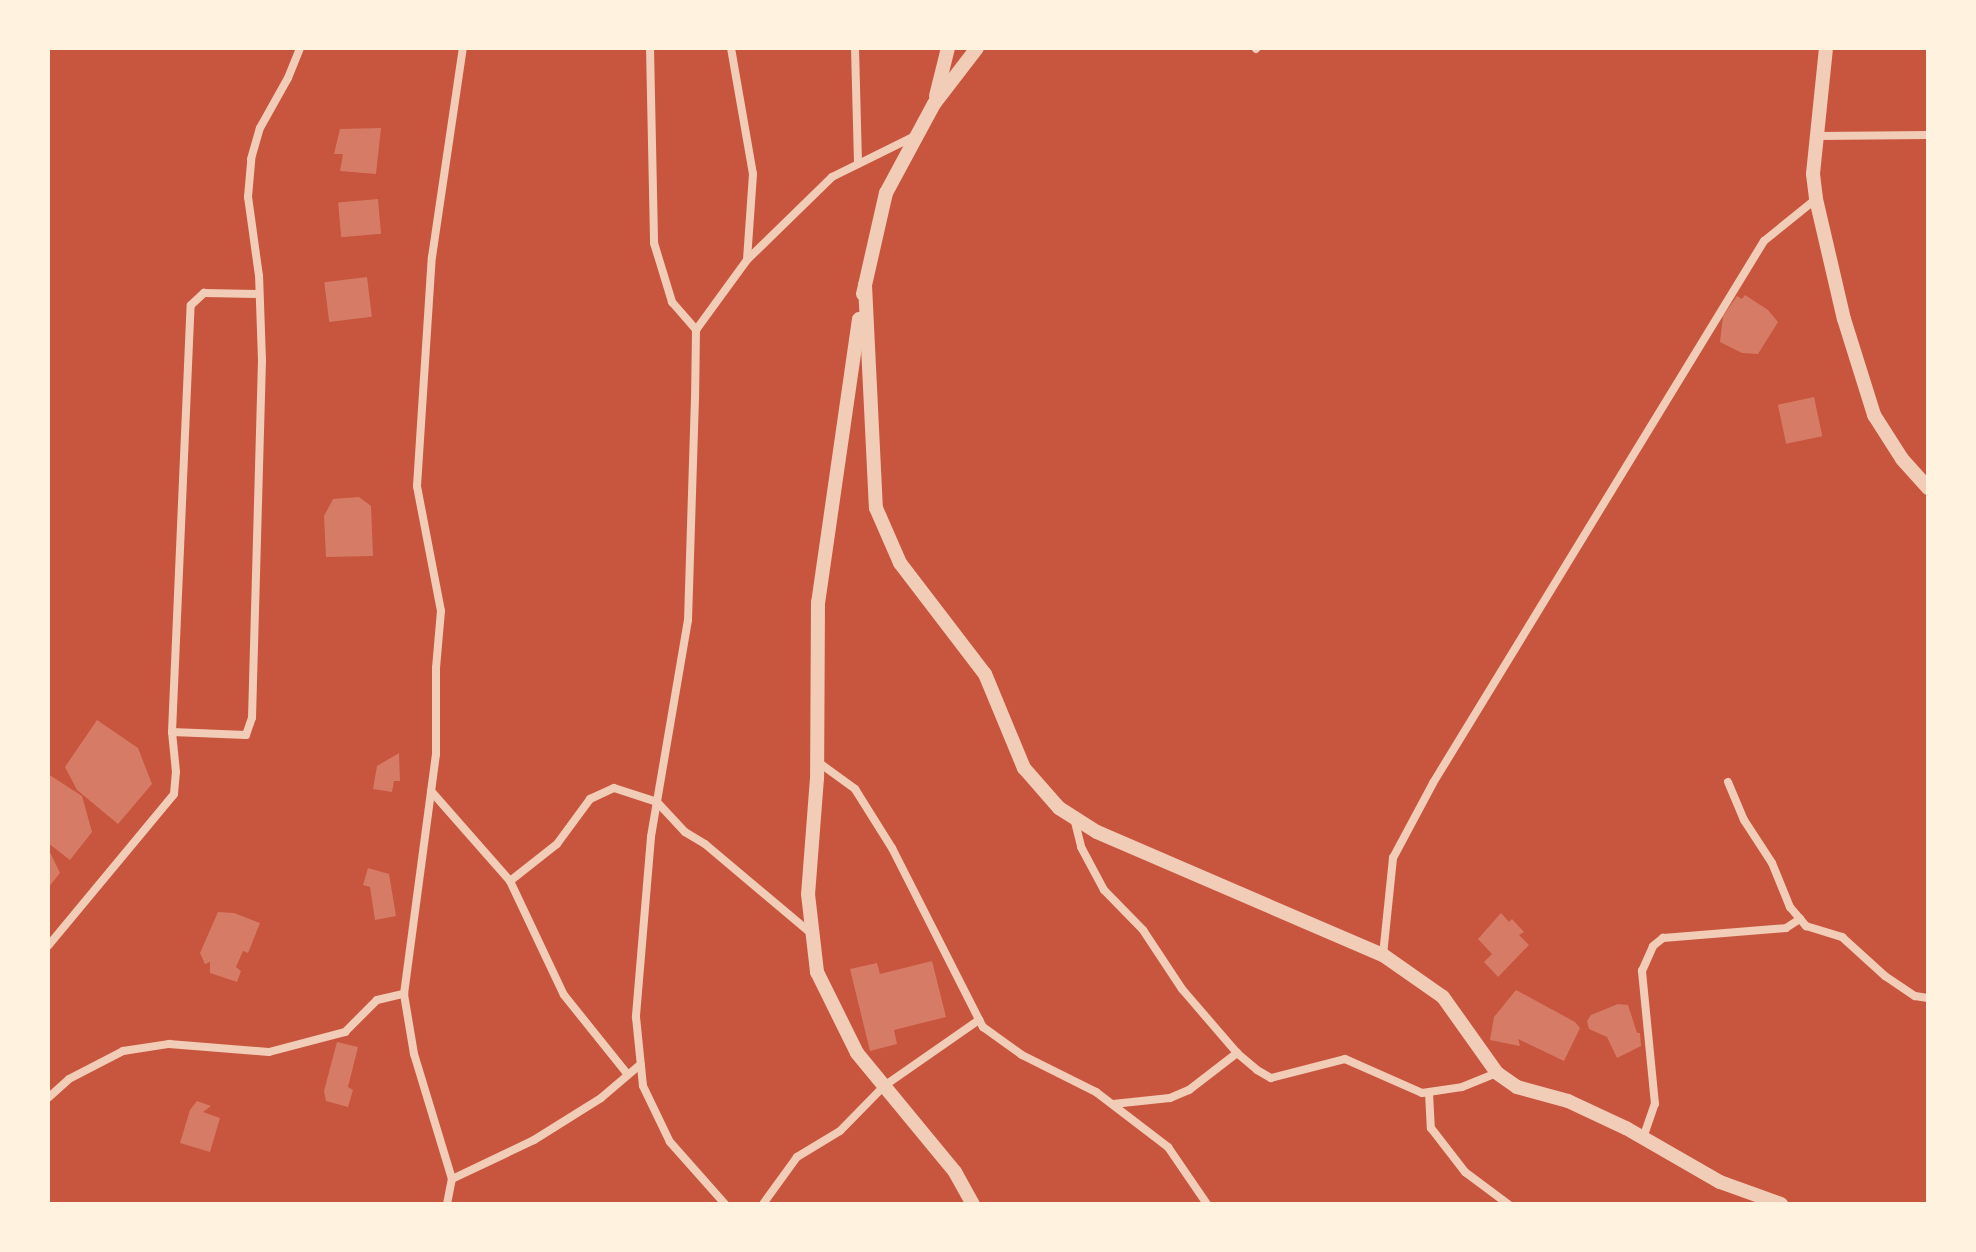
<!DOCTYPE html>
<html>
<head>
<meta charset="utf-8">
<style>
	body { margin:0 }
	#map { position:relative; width:1976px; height:1252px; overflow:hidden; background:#c8553d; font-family:Mulish,sans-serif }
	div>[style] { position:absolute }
	.building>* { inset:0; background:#d67c66; transform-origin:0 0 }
	.minor>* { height:8px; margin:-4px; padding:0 4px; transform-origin:4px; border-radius:4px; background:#f1ccb7 }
	.tertiary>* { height:14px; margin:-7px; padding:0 7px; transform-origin:7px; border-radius:7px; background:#f1ccb7 }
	span { translate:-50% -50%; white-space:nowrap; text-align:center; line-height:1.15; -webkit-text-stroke:6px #fff3e0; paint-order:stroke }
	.frame { position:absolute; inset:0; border:50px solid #fff3e0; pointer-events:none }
</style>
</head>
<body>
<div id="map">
	<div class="building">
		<i style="clip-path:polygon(381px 128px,376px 174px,340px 171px,343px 154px,334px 154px,340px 129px)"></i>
		<i style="left:378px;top:199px;width:35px;height:40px;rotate:85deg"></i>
		<i style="left:367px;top:277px;width:40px;height:43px;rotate:83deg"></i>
		<i style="clip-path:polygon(1745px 295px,1768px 310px,1778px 322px,1758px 354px,1742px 353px,1720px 342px,1723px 316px,1737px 296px,1742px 299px)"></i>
		<i style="left:1814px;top:397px;width:40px;height:37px;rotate:78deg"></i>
		<i style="clip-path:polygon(359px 497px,371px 506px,373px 556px,326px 557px,324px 516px,333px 499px)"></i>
		<i style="clip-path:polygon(97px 720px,138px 748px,152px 784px,118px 824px,77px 790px,65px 767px)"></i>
		<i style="clip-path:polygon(399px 753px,400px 781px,394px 781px,392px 792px,373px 789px,377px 766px)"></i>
		<i style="clip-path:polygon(48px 774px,82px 796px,92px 832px,70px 860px,48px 843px)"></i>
		<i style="clip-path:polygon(48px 848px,60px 873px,48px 888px)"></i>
		<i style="clip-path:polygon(368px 868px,389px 874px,396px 916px,375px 920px,370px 887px,363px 885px)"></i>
		<i style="clip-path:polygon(218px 912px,234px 913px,260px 923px,248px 953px,243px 951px,236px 967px,241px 971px,237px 982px,210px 973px,210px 962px,205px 964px,200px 953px)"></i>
		<i style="clip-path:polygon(1501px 913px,1509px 922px,1512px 919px,1524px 932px,1519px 935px,1529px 945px,1498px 977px,1484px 962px,1492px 954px,1478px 939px)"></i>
		<i style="clip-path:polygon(932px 961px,946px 1017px,894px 1030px,897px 1044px,870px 1051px,850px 969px,877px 963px,880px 974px)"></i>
		<i style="clip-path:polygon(1516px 990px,1575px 1022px,1580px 1028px,1564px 1061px,1518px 1039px,1520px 1046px,1490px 1040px,1494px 1017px)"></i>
		<i style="clip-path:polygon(1618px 1004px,1628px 1005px,1637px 1033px,1640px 1033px,1641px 1046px,1617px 1058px,1607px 1037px,1589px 1029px,1587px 1021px,1591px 1015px)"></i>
		<i style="clip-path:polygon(337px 1042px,358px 1047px,348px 1087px,353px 1090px,348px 1107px,326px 1101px,324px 1091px)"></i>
		<i style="clip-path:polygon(197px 1101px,211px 1106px,203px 1112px,220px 1118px,210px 1152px,180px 1143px,190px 1110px)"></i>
	</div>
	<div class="minor">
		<i style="left:650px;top:48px;width:195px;rotate:88.8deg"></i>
		<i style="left:654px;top:243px;width:62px;rotate:73deg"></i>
		<i style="left:672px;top:302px;width:37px;rotate:49deg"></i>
		<i style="left:696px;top:330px;width:68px;rotate:90.8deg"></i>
		<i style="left:695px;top:398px;width:222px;rotate:91.8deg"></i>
		<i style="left:688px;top:620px;width:220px;rotate:99.7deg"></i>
		<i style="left:651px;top:837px;width:181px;rotate:94.8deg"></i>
		<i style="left:636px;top:1017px;width:69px;rotate:84.2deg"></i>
		<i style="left:643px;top:1086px;width:62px;rotate:64.3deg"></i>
		<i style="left:670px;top:1142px;width:83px;rotate:48.4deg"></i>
		<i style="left:731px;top:48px;width:128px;rotate:80.1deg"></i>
		<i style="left:753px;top:174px;width:85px;rotate:94deg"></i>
		<i style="left:855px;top:48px;width:116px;rotate:88.5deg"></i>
		<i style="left:1256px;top:49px;width:1px;rotate:-45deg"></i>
		<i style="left:1818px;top:136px;width:110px;rotate:-0.5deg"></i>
		<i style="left:696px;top:330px;width:87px;rotate:-53.9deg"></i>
		<i style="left:747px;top:260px;width:119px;rotate:-44.3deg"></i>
		<i style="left:832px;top:177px;width:90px;rotate:-26.3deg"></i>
		<i style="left:172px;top:732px;width:74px;rotate:2.3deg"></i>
		<i style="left:246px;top:735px;width:18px;rotate:-71deg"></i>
		<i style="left:252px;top:718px;width:358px;rotate:-88.4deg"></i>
		<i style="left:262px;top:360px;width:84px;rotate:-92deg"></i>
		<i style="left:259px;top:276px;width:80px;rotate:-97.9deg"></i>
		<i style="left:248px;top:197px;width:38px;rotate:-85deg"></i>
		<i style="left:251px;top:159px;width:32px;rotate:-74deg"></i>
		<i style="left:260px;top:128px;width:57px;rotate:-60.8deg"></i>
		<i style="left:288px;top:78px;width:32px;rotate:-68deg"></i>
		<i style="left:818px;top:762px;width:46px;rotate:36.1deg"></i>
		<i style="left:855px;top:789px;width:70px;rotate:57.9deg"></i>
		<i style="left:892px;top:848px;width:201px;rotate:63.1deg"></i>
		<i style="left:983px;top:1027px;width:48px;rotate:35.7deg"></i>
		<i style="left:1022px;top:1055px;width:83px;rotate:26.6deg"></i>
		<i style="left:1096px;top:1092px;width:91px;rotate:37.4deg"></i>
		<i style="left:1168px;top:1147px;width:69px;rotate:55.6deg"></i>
		<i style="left:1728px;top:782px;width:41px;rotate:67.2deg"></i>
		<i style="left:1744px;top:820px;width:51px;rotate:56.9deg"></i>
		<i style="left:1772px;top:863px;width:48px;rotate:67.8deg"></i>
		<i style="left:1790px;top:907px;width:25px;rotate:50deg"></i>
		<i style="left:1806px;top:926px;width:38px;rotate:17deg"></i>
		<i style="left:1842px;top:937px;width:58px;rotate:42.2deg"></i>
		<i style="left:1885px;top:976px;width:36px;rotate:34deg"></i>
		<i style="left:1915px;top:996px;width:13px;rotate:9deg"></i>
		<i style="left:431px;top:791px;width:120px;rotate:48.7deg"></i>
		<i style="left:510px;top:881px;width:126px;rotate:64.7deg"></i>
		<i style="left:564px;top:995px;width:102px;rotate:51.3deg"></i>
		<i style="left:1074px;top:818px;width:30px;rotate:76deg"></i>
		<i style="left:1081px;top:847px;width:49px;rotate:61.9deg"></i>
		<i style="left:1104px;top:890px;width:56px;rotate:45.7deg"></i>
		<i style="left:1143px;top:930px;width:71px;rotate:56.5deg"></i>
		<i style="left:1182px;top:989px;width:84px;rotate:49.3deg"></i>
		<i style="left:1237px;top:1053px;width:26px;rotate:40deg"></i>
		<i style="left:1257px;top:1070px;width:16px;rotate:30deg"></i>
		<i style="left:1271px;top:1078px;width:76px;rotate:-14.4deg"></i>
		<i style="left:1345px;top:1059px;width:84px;rotate:23.8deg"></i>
		<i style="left:1422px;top:1093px;width:40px;rotate:-8.5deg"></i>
		<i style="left:1462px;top:1087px;width:38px;rotate:-22deg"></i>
		<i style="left:510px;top:881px;width:60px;rotate:-38.2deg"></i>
		<i style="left:557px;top:844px;width:56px;rotate:-53.7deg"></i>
		<i style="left:590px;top:799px;width:26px;rotate:-25deg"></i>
		<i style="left:614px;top:788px;width:45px;rotate:18deg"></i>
		<i style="left:657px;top:802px;width:41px;rotate:47deg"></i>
		<i style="left:685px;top:832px;width:23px;rotate:31deg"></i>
		<i style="left:705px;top:844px;width:140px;rotate:40.1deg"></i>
		<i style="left:48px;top:946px;width:197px;rotate:-50.3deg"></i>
		<i style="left:174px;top:794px;width:22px;rotate:-85deg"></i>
		<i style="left:176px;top:772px;width:40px;rotate:-95.7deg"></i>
		<i style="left:172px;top:732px;width:427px;rotate:-87.5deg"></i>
		<i style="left:191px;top:305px;width:18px;rotate:-43deg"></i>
		<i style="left:204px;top:293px;width:55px;rotate:1deg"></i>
		<i style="left:1383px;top:955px;width:98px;rotate:-84.1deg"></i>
		<i style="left:1393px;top:858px;width:85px;rotate:-61.9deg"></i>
		<i style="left:1433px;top:783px;width:635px;rotate:-58.59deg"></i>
		<i style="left:1764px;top:241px;width:67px;rotate:-38.9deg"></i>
		<i style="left:1429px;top:1093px;width:35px;rotate:87deg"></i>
		<i style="left:1431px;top:1128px;width:56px;rotate:52.3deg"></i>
		<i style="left:1465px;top:1172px;width:54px;rotate:36.7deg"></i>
		<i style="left:48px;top:1098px;width:28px;rotate:-42deg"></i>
		<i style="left:69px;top:1079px;width:61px;rotate:-27.4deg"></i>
		<i style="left:123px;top:1051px;width:47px;rotate:-8.7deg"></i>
		<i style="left:169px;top:1044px;width:100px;rotate:4.6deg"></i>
		<i style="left:269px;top:1052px;width:79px;rotate:-14.7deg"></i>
		<i style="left:345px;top:1032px;width:45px;rotate:-45deg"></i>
		<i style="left:377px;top:1000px;width:28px;rotate:-13deg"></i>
		<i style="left:1113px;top:1104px;width:57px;rotate:-6deg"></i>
		<i style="left:1170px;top:1098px;width:21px;rotate:-23deg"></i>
		<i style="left:1189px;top:1090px;width:61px;rotate:-37.6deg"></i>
		<i style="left:1643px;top:1138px;width:36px;rotate:-71deg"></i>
		<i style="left:1655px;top:1104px;width:134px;rotate:-95.6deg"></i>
		<i style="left:1642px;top:971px;width:27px;rotate:-66deg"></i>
		<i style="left:1653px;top:946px;width:13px;rotate:-39deg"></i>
		<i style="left:1663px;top:938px;width:123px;rotate:-4.6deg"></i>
		<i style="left:1786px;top:928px;width:17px;rotate:-33deg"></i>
		<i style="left:452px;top:1179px;width:91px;rotate:-25.4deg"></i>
		<i style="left:534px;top:1140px;width:79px;rotate:-32.1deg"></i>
		<i style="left:601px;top:1098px;width:52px;rotate:-40.4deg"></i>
		<i style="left:447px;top:1204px;width:25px;rotate:-79deg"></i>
		<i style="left:452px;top:1179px;width:131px;rotate:-106.9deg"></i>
		<i style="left:414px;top:1054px;width:61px;rotate:-99.5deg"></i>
		<i style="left:404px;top:994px;width:242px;rotate:-82.4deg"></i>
		<i style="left:436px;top:754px;width:86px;rotate:-90deg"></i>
		<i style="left:436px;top:668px;width:57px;rotate:-85deg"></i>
		<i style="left:441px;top:611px;width:127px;rotate:-100.9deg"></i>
		<i style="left:417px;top:486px;width:229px;rotate:-86.3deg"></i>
		<i style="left:432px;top:257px;width:211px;rotate:-81.6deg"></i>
		<i style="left:763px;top:1204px;width:58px;rotate:-54.1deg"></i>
		<i style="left:797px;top:1157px;width:50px;rotate:-31.2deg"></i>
		<i style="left:840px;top:1131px;width:63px;rotate:-45.6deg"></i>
		<i style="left:884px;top:1086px;width:116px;rotate:-34.8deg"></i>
	</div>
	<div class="tertiary">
		<i style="left:1826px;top:48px;width:127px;rotate:95.9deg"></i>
		<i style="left:1813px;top:174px;width:25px;rotate:83deg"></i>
		<i style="left:1816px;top:199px;width:123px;rotate:76.9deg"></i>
		<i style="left:1844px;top:319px;width:101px;rotate:72.6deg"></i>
		<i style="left:1874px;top:415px;width:52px;rotate:57.5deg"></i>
		<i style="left:1902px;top:459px;width:39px;rotate:48deg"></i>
		<i style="left:936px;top:96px;width:49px;rotate:-76deg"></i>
		<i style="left:865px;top:285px;width:223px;rotate:87.2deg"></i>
		<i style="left:876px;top:508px;width:60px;rotate:66.4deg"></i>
		<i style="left:900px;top:563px;width:140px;rotate:52.6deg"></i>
		<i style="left:985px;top:674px;width:102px;rotate:67.5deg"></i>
		<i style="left:1024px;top:768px;width:53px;rotate:48.8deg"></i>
		<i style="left:1059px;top:808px;width:45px;rotate:32.3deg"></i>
		<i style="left:1097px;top:832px;width:311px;rotate:23.3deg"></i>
		<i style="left:1383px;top:955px;width:73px;rotate:35deg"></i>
		<i style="left:1443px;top:997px;width:93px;rotate:54.6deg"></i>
		<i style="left:1497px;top:1073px;width:24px;rotate:35deg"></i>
		<i style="left:1517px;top:1087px;width:53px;rotate:15.4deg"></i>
		<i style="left:1568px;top:1101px;width:64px;rotate:25deg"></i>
		<i style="left:1626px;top:1128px;width:108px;rotate:29.9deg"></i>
		<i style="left:1720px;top:1182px;width:65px;rotate:19.8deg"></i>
		<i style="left:863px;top:294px;width:104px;rotate:-77.2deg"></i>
		<i style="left:886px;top:193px;width:101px;rotate:-61.7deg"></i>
		<i style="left:934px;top:104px;width:71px;rotate:-52.5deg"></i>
		<i style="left:859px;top:319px;width:286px;rotate:98.2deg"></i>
		<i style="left:818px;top:602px;width:176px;rotate:90.3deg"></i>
		<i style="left:817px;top:778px;width:116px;rotate:94.4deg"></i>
		<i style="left:808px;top:894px;width:79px;rotate:83.4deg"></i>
		<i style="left:817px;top:972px;width:90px;rotate:63.7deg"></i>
		<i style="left:857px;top:1053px;width:154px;rotate:50.5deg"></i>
		<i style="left:955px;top:1172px;width:37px;rotate:61deg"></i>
	</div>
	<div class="frame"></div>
</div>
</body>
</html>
